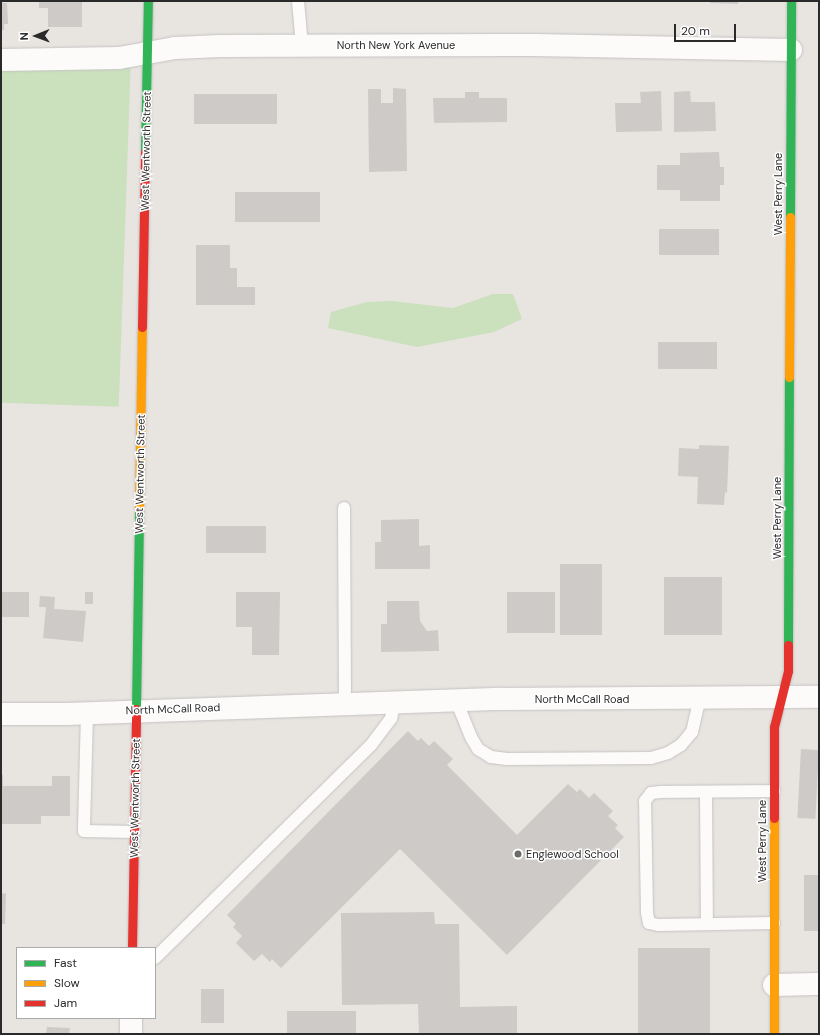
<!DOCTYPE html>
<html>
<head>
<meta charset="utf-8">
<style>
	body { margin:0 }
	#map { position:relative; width:820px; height:1035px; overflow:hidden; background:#e8e4e0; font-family:"DM Sans",sans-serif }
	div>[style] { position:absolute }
	.green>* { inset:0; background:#cbe0bc; transform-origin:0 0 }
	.building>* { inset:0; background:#cdcac7; transform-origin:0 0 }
	.roads { filter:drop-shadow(0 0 1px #c4c3c3) drop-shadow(0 0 1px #c4c3c3) }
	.lane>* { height:12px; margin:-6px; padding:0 6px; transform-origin:6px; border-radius:6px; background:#fcfbfa }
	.street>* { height:22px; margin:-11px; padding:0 11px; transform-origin:11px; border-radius:11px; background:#fcfbfa }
	.fast>* { height:9px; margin:-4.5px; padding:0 4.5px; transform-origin:4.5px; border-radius:4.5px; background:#30b455 }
	.slow>* { height:9px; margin:-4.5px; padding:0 4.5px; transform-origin:4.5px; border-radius:4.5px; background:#ff9f0a }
	.jam>* { height:9px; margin:-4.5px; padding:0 4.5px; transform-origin:4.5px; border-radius:4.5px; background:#e5322d }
	.dots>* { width:11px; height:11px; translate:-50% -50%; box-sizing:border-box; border:2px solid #fff; border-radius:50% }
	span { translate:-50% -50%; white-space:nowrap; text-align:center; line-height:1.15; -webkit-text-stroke:3px #fff; paint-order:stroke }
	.street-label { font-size:11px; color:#2a2a2a }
	.poi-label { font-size:11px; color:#2a2a2a }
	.left { translate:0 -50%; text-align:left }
	.frame { position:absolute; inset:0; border:2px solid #2a2a2a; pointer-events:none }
	.legend { position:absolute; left:16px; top:947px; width:140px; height:72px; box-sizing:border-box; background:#fff; border:1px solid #aaa; margin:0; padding:5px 7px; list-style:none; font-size:12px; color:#2a2a2a }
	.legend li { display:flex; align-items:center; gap:8px; height:20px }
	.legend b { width:20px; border:1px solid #aaa }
	.north { position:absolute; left:16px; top:16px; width:40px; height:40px; -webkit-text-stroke:3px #fff; paint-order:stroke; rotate:269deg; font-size:11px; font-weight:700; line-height:16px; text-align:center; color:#2a2a2a }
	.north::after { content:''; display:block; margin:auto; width:14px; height:18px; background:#2a2a2a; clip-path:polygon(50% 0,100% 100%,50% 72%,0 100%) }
	.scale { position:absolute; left:674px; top:24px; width:62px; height:18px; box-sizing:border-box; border:2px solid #2a2a2a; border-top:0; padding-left:5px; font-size:12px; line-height:14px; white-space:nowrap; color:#2a2a2a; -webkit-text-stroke:3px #fff; paint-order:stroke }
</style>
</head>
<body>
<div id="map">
	<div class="green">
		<i style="left:131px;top:56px;width:351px;height:130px;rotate:92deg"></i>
		<i style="clip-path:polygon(493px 294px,513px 294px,522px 319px,494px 332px,417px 347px,328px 328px,331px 312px,367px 302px,392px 301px,453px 308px)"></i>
	</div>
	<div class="building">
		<i style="clip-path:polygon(39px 1px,82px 1px,82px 27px,48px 27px,48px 8px,39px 8px)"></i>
		<i style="clip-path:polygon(710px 1px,738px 1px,738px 4px,710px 3px)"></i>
		<i style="clip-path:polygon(1px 3px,7px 3px,8px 24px,4px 24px,4px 30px,1px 30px)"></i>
		<i style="clip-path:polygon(393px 88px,406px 89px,407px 171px,369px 172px,368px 89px,381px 89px,381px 103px,393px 103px)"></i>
		<i style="clip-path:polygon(661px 91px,662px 131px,616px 132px,615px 103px,641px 103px,640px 92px)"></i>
		<i style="clip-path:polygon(690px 91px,691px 102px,715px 102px,716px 131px,674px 132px,674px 92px)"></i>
		<i style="clip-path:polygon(465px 92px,479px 92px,479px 98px,507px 98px,507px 122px,434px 123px,433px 98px,465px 98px)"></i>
		<i style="left:194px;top:94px;width:83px;height:30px"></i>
		<i style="clip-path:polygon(719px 152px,720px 167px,724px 167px,724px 185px,720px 185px,720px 201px,680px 201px,680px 190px,657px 190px,657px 165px,680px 165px,680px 153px)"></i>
		<i style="left:320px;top:192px;width:30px;height:85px;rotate:90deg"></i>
		<i style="left:659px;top:229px;width:60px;height:26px"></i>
		<i style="clip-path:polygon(196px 245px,230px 245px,230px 268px,237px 268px,237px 287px,255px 287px,255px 305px,196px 305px)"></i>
		<i style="left:658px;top:342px;width:59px;height:27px"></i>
		<i style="clip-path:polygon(699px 445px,729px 446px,727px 493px,725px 492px,724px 505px,697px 504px,698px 477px,678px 476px,679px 448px,699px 449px)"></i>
		<i style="clip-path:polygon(419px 519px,419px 546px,430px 545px,430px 569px,375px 569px,375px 542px,381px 542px,381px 520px)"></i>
		<i style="left:206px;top:526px;width:60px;height:27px"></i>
		<i style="left:560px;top:564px;width:42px;height:71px"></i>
		<i style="left:664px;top:577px;width:58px;height:58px"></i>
		<i style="left:29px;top:592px;width:25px;height:28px;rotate:90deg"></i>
		<i style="left:85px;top:592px;width:8px;height:12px"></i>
		<i style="clip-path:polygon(236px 592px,280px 592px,279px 655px,252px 655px,252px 627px,236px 627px)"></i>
		<i style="left:507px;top:592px;width:48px;height:41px"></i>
		<i style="clip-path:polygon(40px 596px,55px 597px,54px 609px,86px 611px,83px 642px,43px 638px,46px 607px,39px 607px)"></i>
		<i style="clip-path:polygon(387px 601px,419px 601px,420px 621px,427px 631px,438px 630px,439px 651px,381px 652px,381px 624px,387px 624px)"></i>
		<i style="clip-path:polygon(408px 731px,418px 741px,421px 738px,429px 746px,434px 741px,453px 759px,447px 765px,517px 835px,568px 784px,577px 792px,580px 789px,589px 798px,594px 793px,613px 811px,608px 816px,618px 825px,615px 828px,624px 837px,507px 955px,400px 849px,281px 968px,272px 959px,270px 962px,262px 954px,254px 961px,236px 943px,242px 936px,233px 927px,236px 924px,227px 915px)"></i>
		<i style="left:801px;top:749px;width:18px;height:69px;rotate:3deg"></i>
		<i style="clip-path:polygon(1px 775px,3px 775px,3px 786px,52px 786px,52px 776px,70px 776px,70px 816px,41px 816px,41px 824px,1px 824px)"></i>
		<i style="left:804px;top:875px;width:15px;height:56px"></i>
		<i style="clip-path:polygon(6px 893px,5px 924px,1px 924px,1px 894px)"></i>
		<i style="clip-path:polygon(434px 912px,435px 924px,459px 924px,460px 1007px,517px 1006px,517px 1034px,419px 1034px,418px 1004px,342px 1005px,341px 913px)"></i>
		<i style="left:638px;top:948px;width:72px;height:86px"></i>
		<i style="left:201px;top:989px;width:23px;height:34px"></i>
		<i style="left:356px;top:1011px;width:23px;height:69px;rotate:90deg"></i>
		<i style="clip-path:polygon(47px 1027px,70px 1028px,69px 1034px,46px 1034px)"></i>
	</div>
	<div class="roads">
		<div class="lane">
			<i style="left:298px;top:1px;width:45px;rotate:84.9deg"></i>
			<i style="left:344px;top:508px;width:195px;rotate:89.7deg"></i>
			<i style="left:456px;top:700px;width:40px;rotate:68deg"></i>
			<i style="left:471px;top:737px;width:14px;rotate:60deg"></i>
			<i style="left:478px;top:749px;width:15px;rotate:32deg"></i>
			<i style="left:491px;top:757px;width:16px;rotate:7deg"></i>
			<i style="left:507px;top:759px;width:144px;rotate:-0.4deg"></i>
			<i style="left:651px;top:758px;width:18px;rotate:-16deg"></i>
			<i style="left:668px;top:753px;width:15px;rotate:-32deg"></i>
			<i style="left:681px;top:745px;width:17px;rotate:-50deg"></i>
			<i style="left:692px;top:732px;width:35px;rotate:-77deg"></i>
			<i style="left:87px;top:713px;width:118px;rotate:91.5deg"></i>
			<i style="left:84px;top:831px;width:50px;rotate:1.1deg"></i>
			<i style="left:706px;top:792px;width:132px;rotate:89.6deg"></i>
			<i style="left:774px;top:923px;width:116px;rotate:179deg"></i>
			<i style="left:658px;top:925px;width:9px;rotate:-167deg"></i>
			<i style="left:649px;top:923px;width:10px;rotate:-101deg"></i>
			<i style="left:647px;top:913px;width:112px;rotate:-91deg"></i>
			<i style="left:645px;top:801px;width:10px;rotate:-53deg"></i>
			<i style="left:651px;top:793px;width:9px;rotate:-6deg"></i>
			<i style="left:660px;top:792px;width:114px;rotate:-0.5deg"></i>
			<i style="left:155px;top:958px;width:303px;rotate:-44.6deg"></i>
			<i style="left:371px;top:745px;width:34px;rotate:-53deg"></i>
			<i style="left:391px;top:718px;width:16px;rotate:-76deg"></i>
		</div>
		<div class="street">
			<i style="left:1px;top:60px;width:118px;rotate:-1deg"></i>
			<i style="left:119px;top:58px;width:57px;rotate:-10.1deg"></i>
			<i style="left:175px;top:48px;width:45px;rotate:-2.5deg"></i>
			<i style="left:220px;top:46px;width:315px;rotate:-0.2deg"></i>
			<i style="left:535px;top:45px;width:256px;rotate:1.1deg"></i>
			<i style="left:1px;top:714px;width:66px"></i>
			<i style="left:67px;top:714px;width:434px;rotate:-2deg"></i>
			<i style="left:501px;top:699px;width:318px;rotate:-0.4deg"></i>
			<i style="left:774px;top:985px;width:45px;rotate:-1.3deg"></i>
			<i style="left:131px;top:1034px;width:16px;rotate:-90deg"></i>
		</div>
		<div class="fast">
			<i style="left:145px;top:152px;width:151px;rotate:-88.9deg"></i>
			<i style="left:790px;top:217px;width:216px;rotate:-89.7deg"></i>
			<i style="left:788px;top:645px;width:268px;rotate:-89.8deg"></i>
			<i style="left:136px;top:709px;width:199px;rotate:-89.1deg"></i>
		</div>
		<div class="slow">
			<i style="left:789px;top:377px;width:160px;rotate:-89.6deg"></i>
			<i style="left:139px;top:510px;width:183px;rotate:-89.1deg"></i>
			<i style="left:774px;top:818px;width:216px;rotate:90deg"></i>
		</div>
		<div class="jam">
			<i style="left:142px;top:327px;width:175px;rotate:-89deg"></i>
			<i style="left:774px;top:818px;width:91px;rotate:-90deg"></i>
			<i style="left:774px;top:727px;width:58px;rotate:-76deg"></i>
			<i style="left:788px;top:671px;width:26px;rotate:-90deg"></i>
			<i style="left:132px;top:948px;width:239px;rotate:-89deg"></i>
		</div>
	</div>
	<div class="dots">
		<i style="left:518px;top:854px;background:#6c6b6a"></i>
	</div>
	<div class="street-label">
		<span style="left:396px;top:45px">North New York Avenue</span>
		<span style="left:146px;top:151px;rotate:-89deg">West Wentworth Street</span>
		<span style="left:778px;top:194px;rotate:-90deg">West Perry Lane</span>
		<span style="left:140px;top:474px;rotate:-89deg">West Wentworth Street</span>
		<span style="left:777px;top:518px;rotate:-90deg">West Perry Lane</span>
		<span style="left:582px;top:699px">North McCall Road</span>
		<span style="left:173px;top:709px;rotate:-2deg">North McCall Road</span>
		<span style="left:135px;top:798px;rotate:-89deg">West Wentworth Street</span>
		<span style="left:762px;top:841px;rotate:-90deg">West Perry Lane</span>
	</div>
	<div class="poi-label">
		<span class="left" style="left:526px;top:854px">Englewood School</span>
	</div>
	<div class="frame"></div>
	<ul class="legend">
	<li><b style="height:5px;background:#30b455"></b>Fast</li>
	<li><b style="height:5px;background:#ff9f0a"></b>Slow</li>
	<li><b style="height:5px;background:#e5322d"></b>Jam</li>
	</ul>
	<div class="north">N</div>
	<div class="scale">20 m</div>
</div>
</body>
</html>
